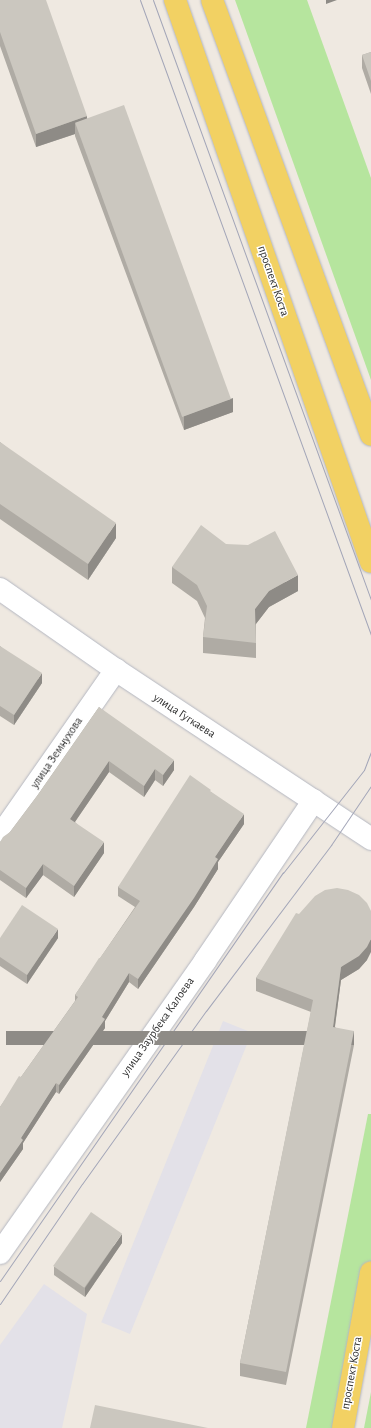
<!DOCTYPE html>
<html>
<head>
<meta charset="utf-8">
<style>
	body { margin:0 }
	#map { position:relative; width:371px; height:1428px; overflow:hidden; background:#efe9e1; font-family:"Alegreya Sans",sans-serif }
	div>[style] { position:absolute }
	.industrial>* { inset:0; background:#e3e1e8; transform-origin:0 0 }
	.green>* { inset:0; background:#b6e59e }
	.roads { filter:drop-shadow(0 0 1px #b4b7c1) drop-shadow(0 0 1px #b4b7c1) }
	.street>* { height:22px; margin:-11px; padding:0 11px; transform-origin:11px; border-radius:11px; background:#fff }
	.secondary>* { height:22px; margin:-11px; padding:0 11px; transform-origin:11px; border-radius:11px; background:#fff }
	.primary>* { height:22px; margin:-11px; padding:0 11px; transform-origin:11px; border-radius:11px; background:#f2d163 }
	.tram>* { height:1px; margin:-0.5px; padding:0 0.5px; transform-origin:0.5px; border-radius:0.5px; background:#a3a6b8 }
	.wall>* { inset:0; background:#afaba4 }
	.shaded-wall>* { inset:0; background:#8e8b86; transform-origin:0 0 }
	.building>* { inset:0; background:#cbc7bf; transform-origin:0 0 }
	span { translate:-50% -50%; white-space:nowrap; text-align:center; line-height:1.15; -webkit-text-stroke:3px #fff; paint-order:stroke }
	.street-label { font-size:12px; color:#2e2e2e }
</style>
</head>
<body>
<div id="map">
	<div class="industrial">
		<i style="left:223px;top:1021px;width:31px;height:325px;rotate:22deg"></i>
		<i style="clip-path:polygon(44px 1284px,87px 1314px,62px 1428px,0 1428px,0 1345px)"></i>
	</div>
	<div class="green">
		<i style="clip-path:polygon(235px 0,307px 0,371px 178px,371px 380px)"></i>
		<i style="clip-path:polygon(368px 1114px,371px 1114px,371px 1263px,339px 1428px,306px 1428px)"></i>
		<i style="clip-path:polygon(371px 1392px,371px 1428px,364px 1428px)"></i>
	</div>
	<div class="roads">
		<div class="street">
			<i style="left:0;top:836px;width:203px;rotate:-55.1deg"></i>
			<i style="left:0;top:1253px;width:357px;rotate:-54.9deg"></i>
			<i style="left:205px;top:961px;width:194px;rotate:-55.9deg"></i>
		</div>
		<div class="secondary">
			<i style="left:0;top:589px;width:141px;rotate:34.9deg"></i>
			<i style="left:116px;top:670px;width:306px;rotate:33.5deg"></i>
		</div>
		<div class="primary">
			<i style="left:175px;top:0;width:595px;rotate:70.77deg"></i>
			<i style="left:212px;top:0;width:463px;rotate:69.9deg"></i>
			<i style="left:343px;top:1428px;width:158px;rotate:-79.8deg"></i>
		</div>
	</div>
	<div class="tram">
		<i style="left:140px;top:0;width:676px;rotate:70.01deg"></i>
		<i style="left:153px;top:0;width:638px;rotate:70.03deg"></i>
		<i style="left:0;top:1281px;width:497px;rotate:-55.3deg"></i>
		<i style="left:283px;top:873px;width:131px;rotate:-51.8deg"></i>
		<i style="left:364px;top:770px;width:19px;rotate:-69deg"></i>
		<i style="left:0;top:1304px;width:145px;rotate:-55.7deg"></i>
		<i style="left:82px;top:1184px;width:213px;rotate:-54.4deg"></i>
		<i style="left:206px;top:1011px;width:208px;rotate:-53deg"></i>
		<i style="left:331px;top:845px;width:71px;rotate:-55.9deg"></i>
	</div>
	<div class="wall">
		<i style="clip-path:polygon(0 0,87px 118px,233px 412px,184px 430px,75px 136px,75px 134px,36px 147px,0 46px)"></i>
		<i style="clip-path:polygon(371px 52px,371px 94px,362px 68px,362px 55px)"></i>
		<i style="clip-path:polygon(0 442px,116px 538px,88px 580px,0 519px)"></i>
		<i style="clip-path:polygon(226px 544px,298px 591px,269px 607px,256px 624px,256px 658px,203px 653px,203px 637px,205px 618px,197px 601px,172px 583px,172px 567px)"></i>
		<i style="clip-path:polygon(0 646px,42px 683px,14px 725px,0 716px)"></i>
		<i style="clip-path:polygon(99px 707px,174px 770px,163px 786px,155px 780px,144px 797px,109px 772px,75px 822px,104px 853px,74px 897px,43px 875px,26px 898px,0 880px,0 842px,10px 832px,37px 796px)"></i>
		<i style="clip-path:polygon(211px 792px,244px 824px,218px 862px,218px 869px,194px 907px,138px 989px,129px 982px,105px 1021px,105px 1028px,59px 1094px,56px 1092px,23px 1143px,23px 1149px,0 1182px,0 1107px,21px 1077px,75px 1001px,75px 995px,135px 907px,118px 896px,118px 887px)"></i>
		<i style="clip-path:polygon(299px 914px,367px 960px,359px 969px,341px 980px,335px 1027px,354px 1045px,286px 1385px,240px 1376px,240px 1363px,311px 1012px,256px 991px,256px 978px)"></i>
		<i style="clip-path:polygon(0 938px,58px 938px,27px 984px,0 966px)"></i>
		<i style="clip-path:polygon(122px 1243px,85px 1297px,54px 1275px,54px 1267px)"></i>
	</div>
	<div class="shaded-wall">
		<i style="clip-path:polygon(326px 0,337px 0,326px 4px)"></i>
		<i style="clip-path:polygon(87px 116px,87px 129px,75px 123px,75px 134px,36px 147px,36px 134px)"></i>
		<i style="clip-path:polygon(233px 398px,233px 412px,184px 430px,184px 416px)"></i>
		<i style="clip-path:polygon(116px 523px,116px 538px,88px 580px,88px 564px)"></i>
		<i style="clip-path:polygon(298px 575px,298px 591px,269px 607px,255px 625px,255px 609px,269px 591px)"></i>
		<i style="clip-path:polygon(42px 673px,42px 683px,14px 725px,14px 715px)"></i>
		<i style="clip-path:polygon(174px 760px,174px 770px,163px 786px,163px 775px)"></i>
		<i style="clip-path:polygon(109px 761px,109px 772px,70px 829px,70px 819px)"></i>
		<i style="clip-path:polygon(155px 769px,155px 780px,144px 797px,144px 786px)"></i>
		<i style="clip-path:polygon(244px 814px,244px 824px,218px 862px,218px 869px,194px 907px,138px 989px,138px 979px,215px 857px)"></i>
		<i style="clip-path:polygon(104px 842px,104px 853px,74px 897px,74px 886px)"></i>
		<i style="clip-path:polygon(43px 864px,43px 875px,26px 898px,26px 888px)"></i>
		<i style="clip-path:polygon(58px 929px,58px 938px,27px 984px,27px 975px)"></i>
		<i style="clip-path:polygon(371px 939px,371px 952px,367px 960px,359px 969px,341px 980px,333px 1040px,333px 1027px,341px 967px)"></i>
		<i style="clip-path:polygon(129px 973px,129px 982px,105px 1021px,105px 1028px,59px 1094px,59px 1085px)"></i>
		<i style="left:354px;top:1031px;width:14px;height:348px;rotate:90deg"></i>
		<i style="clip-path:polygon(56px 1083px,56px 1092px,23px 1143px,23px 1149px,0 1182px,0 1173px,21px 1138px)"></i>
		<i style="clip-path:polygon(122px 1234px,122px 1243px,85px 1297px,85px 1288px)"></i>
	</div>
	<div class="building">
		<i style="clip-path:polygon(0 0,46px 0,87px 116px,36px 134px,0 32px)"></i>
		<i style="clip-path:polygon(371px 52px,371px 81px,362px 55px)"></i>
		<i style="left:124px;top:105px;width:313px;height:52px;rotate:70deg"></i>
		<i style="clip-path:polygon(0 442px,116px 523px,88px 564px,0 504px)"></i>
		<i style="clip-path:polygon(201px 525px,226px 544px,248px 545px,275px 531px,298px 575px,269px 591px,255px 609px,256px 643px,203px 637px,207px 606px,197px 585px,172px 567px)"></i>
		<i style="clip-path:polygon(0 646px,42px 673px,14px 715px,0 706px)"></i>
		<i style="clip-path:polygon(99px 707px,174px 760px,163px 775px,155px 769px,144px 786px,109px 761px,70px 819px,104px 842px,74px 886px,43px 864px,26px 888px,0 870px,0 842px,3px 837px,10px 832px,37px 796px)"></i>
		<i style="clip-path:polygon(190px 775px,211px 790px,210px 791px,244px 814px,215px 857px,218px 859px,194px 898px,138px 979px,129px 973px,102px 1017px,105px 1019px,59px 1085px,56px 1083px,21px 1138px,23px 1140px,0 1173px,0 1107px,19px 1076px,21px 1077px,78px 997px,75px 995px,99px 958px,100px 958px,140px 901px,118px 887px)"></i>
		<i style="clip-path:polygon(337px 888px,348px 890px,359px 895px,367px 903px,371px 911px,371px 939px,367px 947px,359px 956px,341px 967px,333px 1027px,354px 1031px,286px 1372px,240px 1363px,313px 1000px,256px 978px,296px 913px,299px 914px,315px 896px,325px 890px)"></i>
		<i style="clip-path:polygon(22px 905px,58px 929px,27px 975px,0 957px,0 938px)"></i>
		<i style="left:91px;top:1212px;width:38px;height:66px;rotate:35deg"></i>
		<i style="clip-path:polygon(95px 1405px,208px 1428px,90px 1428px)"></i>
	</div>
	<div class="street-label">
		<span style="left:273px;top:281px;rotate:71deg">проспект Коста</span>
		<span style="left:184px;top:716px;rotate:33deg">улица Гугкаева</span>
		<span style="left:57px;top:753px;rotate:-56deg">улица Земнухова</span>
		<span style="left:158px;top:1027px;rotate:-55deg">улица Заурбека Калоева</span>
		<span style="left:352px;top:1373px;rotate:-80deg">проспект Коста</span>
	</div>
</div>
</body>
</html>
